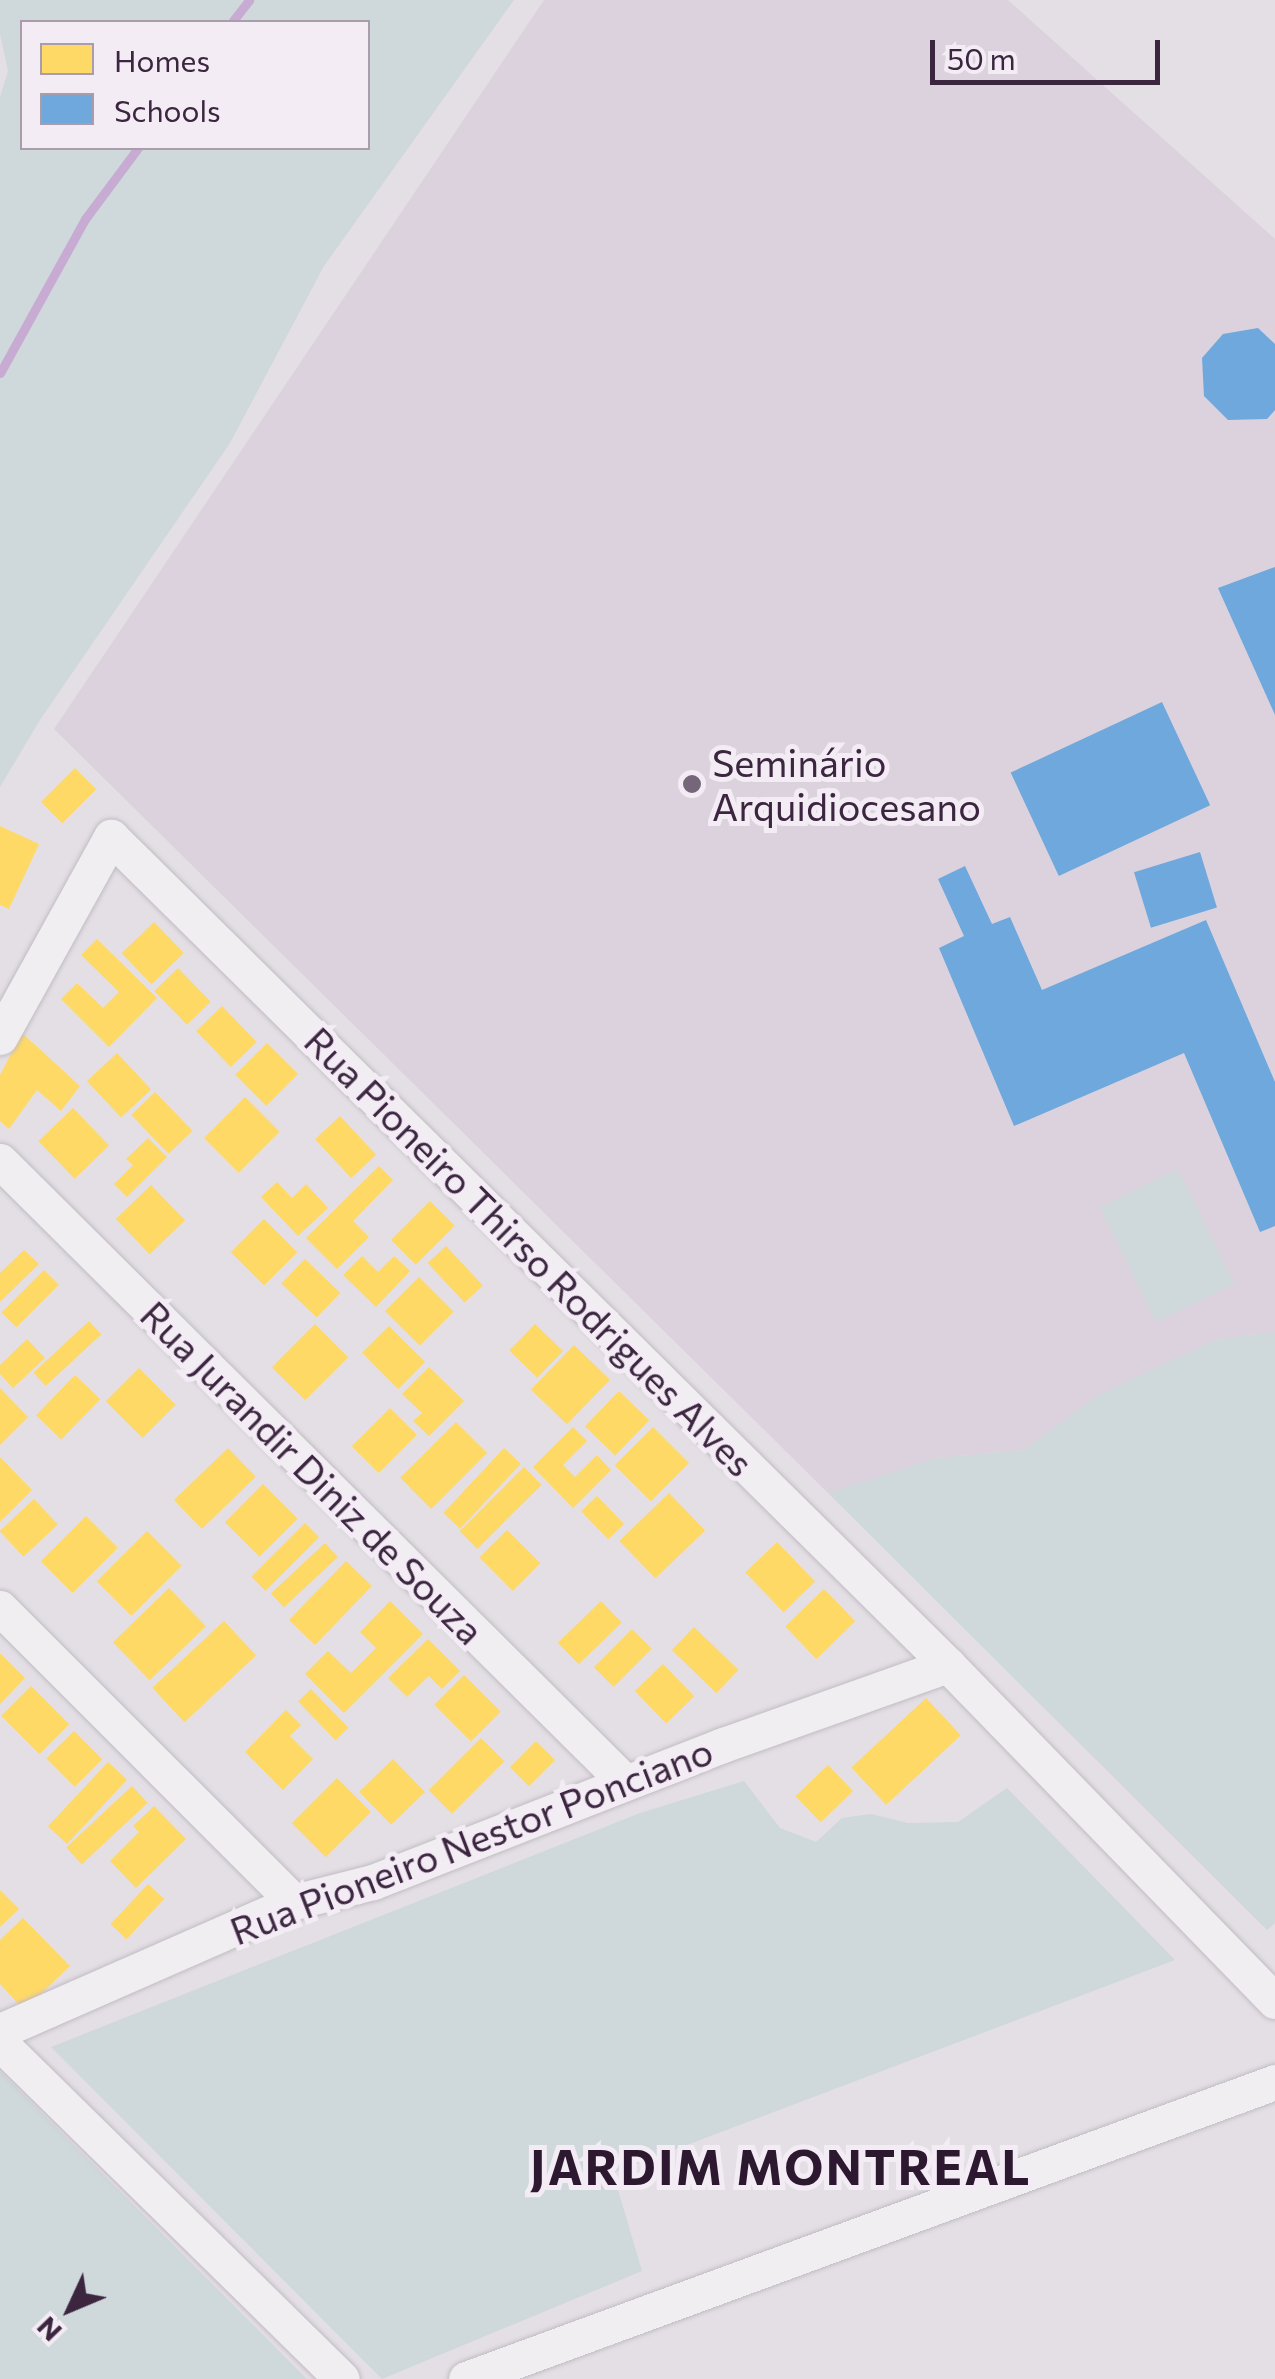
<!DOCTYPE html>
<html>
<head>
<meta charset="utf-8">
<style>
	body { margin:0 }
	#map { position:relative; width:1275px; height:2379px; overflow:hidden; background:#e4dfe5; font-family:Commissioner,sans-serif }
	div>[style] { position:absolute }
	.built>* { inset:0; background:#dbd2de }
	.green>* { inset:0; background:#cfd8da; transform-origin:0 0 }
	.homes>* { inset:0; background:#ffd966; transform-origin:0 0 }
	.schools>* { inset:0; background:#6fa8dc; transform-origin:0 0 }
	.stream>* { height:9px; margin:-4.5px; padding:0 4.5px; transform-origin:4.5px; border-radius:4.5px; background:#c8abd2 }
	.roads { filter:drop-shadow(0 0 2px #c1bcc3) drop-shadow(0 0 2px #c1bcc3) }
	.street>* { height:35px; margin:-17.5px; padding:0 17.5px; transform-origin:17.5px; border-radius:17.5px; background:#f1eef2 }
	.dots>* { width:28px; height:28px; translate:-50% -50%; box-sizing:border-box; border:5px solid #f3ecf5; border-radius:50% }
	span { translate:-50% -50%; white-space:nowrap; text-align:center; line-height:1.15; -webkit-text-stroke:10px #f3ecf5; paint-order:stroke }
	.poi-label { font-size:38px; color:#3b253f }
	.left { translate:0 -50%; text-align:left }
	.street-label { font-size:38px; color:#3b253f }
	.district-label { font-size:48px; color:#2c182f; font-weight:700; letter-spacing:2.5px }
	.legend { position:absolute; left:20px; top:20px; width:350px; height:130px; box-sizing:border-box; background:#f3ecf5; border:2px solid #a99cac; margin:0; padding:12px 18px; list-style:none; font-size:30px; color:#3b253f }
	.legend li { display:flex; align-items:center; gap:20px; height:50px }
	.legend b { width:50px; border:2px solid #a99cac }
	.north { position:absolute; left:20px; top:2259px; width:100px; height:100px; -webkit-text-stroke:8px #f3ecf5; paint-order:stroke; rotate:226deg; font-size:28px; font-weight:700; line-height:40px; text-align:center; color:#3b253f }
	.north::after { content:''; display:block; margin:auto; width:35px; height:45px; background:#3b253f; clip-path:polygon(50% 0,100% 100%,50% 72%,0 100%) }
	.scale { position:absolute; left:930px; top:40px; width:230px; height:45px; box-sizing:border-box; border:5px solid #3b253f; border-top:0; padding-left:12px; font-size:30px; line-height:35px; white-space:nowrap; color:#3b253f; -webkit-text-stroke:8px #f3ecf5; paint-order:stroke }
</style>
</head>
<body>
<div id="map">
	<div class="built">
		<i style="clip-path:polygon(544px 0,1008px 0,1275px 239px,1275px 1332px,1215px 1340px,1098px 1395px,1024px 1450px,937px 1458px,828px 1493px,54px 729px)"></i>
	</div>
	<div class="green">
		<i style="clip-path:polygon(evenodd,0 0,514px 0,324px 266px,230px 443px,40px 720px,0 787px,0 97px,8px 71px,0 34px,0 0,22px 22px,368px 22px,368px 148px,22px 148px,22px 22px)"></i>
		<i style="left:1178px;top:1169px;width:128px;height:87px;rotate:64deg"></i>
		<i style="clip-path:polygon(1275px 1332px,1275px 1923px,1267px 1930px,828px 1493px,937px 1458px,1024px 1450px,1098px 1395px,1215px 1340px)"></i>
		<i style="clip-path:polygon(744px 1781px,780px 1828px,816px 1842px,842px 1818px,871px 1814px,908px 1823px,958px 1822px,1007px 1788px,1175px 1960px,613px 2173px,642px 2271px,382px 2379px,51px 2047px,640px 1813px)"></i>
		<i style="clip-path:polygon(0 2071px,307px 2379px,0 2379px)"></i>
	</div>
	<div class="homes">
		<i style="left:75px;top:768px;width:30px;height:48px;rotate:45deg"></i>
		<i style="clip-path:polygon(0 826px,39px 844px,9px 909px,0 905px)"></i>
		<i style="left:154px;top:922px;width:43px;height:45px;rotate:46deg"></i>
		<i style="clip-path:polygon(97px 939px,157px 998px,109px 1047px,61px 999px,77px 983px,103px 1008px,119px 992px,81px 955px)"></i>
		<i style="left:178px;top:968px;width:47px;height:33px;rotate:46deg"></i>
		<i style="left:222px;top:1006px;width:50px;height:36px;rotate:46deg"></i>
		<i style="clip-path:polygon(22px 1033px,80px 1086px,61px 1111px,37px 1090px,9px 1129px,0 1121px,0 1075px)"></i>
		<i style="left:267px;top:1043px;width:44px;height:45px;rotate:45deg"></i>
		<i style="left:117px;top:1053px;width:50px;height:41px;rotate:47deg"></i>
		<i style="left:155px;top:1092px;width:54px;height:33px;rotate:46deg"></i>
		<i style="left:245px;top:1097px;width:49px;height:58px;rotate:45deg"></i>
		<i style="left:73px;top:1108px;width:52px;height:48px;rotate:46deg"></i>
		<i style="left:340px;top:1116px;width:53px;height:34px;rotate:47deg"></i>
		<i style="clip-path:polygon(148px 1138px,167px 1157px,127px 1197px,114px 1184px,133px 1165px,126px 1159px)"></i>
		<i style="clip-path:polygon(379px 1166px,393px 1180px,353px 1221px,369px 1237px,337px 1269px,306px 1238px)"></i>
		<i style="clip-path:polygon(277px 1182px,292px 1198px,306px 1184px,328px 1208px,298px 1236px,261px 1197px)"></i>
		<i style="left:151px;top:1185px;width:49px;height:49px;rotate:46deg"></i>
		<i style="left:430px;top:1201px;width:35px;height:55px;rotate:45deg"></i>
		<i style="left:264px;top:1219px;width:47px;height:47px;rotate:45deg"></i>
		<i style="left:446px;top:1246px;width:54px;height:25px;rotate:47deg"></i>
		<i style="clip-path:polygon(24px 1250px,39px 1264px,0 1302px,0 1273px)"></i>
		<i style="clip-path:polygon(362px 1256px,378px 1272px,394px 1256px,410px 1271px,376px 1307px,343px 1275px)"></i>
		<i style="left:305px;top:1259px;width:49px;height:34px;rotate:44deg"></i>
		<i style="left:44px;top:1270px;width:21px;height:60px;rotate:45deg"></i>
		<i style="left:419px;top:1277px;width:49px;height:48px;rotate:45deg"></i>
		<i style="left:89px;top:1321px;width:18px;height:76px;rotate:47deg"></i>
		<i style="left:315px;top:1324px;width:47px;height:61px;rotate:45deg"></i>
		<i style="left:535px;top:1324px;width:39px;height:37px;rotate:44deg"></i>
		<i style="left:389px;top:1326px;width:51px;height:38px;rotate:45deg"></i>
		<i style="clip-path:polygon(27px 1339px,45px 1358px,13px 1388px,0 1374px,0 1365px)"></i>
		<i style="left:574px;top:1345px;width:50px;height:62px;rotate:44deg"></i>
		<i style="clip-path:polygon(429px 1367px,464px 1401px,429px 1436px,413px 1421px,422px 1413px,402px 1394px)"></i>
		<i style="left:139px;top:1368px;width:52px;height:47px;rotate:45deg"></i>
		<i style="left:75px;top:1375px;width:35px;height:56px;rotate:44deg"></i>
		<i style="clip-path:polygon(0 1388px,28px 1417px,0 1445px)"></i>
		<i style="left:619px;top:1391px;width:42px;height:49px;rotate:44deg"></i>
		<i style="left:390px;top:1408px;width:38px;height:54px;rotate:45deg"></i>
		<i style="left:456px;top:1422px;width:44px;height:79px;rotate:45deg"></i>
		<i style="clip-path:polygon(573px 1427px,587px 1441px,563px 1465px,575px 1477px,597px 1455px,611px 1470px,573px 1508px,533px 1467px)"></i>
		<i style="left:653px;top:1427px;width:51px;height:54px;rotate:45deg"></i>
		<i style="left:228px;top:1448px;width:40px;height:75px;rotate:46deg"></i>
		<i style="left:504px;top:1448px;width:23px;height:89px;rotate:43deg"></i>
		<i style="clip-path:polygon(0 1457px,32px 1490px,0 1522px)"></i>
		<i style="left:524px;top:1467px;width:25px;height:91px;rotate:45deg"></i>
		<i style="left:263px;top:1484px;width:49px;height:54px;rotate:45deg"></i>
		<i style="left:669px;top:1493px;width:52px;height:69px;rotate:46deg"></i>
		<i style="left:597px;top:1496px;width:39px;height:22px;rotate:46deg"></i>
		<i style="left:34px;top:1499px;width:35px;height:47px;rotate:47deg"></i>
		<i style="left:86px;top:1516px;width:45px;height:64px;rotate:45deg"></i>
		<i style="left:305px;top:1523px;width:20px;height:76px;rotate:45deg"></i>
		<i style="left:507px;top:1530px;width:47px;height:39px;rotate:45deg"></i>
		<i style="left:147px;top:1531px;width:49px;height:71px;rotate:45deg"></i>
		<i style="left:777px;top:1542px;width:55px;height:44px;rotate:46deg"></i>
		<i style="left:325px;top:1543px;width:19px;height:74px;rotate:47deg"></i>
		<i style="left:346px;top:1561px;width:36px;height:82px;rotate:44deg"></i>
		<i style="left:169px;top:1588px;width:53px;height:78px;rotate:46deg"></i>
		<i style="left:824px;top:1589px;width:45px;height:54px;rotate:46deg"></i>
		<i style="clip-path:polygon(390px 1601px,423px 1634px,344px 1713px,305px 1674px,328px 1651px,351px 1673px,376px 1648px,360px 1632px)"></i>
		<i style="left:601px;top:1601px;width:30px;height:60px;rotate:46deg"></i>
		<i style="left:224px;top:1621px;width:47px;height:98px;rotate:47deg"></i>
		<i style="left:694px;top:1627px;width:62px;height:32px;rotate:44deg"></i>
		<i style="left:632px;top:1629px;width:28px;height:54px;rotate:45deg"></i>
		<i style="clip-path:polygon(428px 1639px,460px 1671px,442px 1689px,429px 1676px,407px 1697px,388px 1678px)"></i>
		<i style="clip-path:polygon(0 1653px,25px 1678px,0 1704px)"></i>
		<i style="left:663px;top:1664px;width:45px;height:39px;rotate:46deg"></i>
		<i style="left:464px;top:1675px;width:52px;height:42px;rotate:45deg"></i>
		<i style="left:31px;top:1686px;width:54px;height:42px;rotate:45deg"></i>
		<i style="left:311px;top:1689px;width:54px;height:18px;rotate:46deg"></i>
		<i style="left:926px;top:1698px;width:51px;height:102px;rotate:47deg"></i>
		<i style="clip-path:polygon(286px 1710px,301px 1725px,290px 1736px,313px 1759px,283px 1790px,245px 1752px)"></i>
		<i style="left:74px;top:1731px;width:40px;height:39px;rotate:45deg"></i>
		<i style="left:481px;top:1738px;width:33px;height:74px;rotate:45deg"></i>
		<i style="left:536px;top:1741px;width:27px;height:37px;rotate:45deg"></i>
		<i style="left:393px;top:1759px;width:46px;height:47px;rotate:46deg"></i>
		<i style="left:108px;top:1762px;width:26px;height:88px;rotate:43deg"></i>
		<i style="left:828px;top:1765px;width:36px;height:45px;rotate:46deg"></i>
		<i style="left:337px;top:1778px;width:48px;height:64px;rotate:45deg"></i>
		<i style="left:132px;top:1786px;width:23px;height:90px;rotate:47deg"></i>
		<i style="clip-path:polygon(154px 1806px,186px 1839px,136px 1888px,110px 1861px,139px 1832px,133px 1826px)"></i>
		<i style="left:148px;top:1884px;width:22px;height:55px;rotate:43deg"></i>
		<i style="clip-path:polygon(0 1890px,19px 1909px,0 1927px)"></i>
		<i style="clip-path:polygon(23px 1918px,70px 1966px,24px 2010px,0 1984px,0 1940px)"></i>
	</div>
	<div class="schools">
		<i style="clip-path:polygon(1258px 328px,1275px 344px,1275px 410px,1267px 419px,1228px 420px,1204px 396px,1202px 358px,1223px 334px)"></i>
		<i style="clip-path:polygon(1275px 567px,1275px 715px,1218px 588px)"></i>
		<i style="left:1162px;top:702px;width:114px;height:167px;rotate:65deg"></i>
		<i style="left:1200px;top:852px;width:58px;height:69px;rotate:73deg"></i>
		<i style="clip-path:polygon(965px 866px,992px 924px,1010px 917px,1042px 990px,1206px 920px,1275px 1082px,1275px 1226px,1260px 1232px,1184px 1053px,1014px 1126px,939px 948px,964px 936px,938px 879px)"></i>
	</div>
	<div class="stream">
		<i style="left:232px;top:22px;width:28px;rotate:-52deg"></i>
		<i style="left:0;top:373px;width:176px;rotate:-61.1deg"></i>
		<i style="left:85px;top:219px;width:89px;rotate:-53.3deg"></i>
	</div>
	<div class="roads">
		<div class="street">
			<i style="left:0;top:1037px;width:229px;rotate:-61deg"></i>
			<i style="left:111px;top:837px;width:1177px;rotate:44.69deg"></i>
			<i style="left:948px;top:1665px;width:469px;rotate:45.8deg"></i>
			<i style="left:0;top:1161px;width:882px;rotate:44.82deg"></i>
			<i style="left:0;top:1608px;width:416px;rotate:45deg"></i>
			<i style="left:0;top:2031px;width:321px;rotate:-23.7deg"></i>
			<i style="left:294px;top:1902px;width:81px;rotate:-14.2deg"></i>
			<i style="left:373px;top:1882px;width:376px;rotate:-21.4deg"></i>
			<i style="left:723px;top:1745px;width:239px;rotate:-19.6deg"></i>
			<i style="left:0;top:2043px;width:479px;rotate:44.5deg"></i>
			<i style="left:466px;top:2379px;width:862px;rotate:-20.16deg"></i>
		</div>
	</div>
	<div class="dots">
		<i style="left:692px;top:784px;background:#766679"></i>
	</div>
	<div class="poi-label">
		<span class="left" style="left:712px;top:784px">Seminário<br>Arquidiocesano</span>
	</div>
	<div class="street-label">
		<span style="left:530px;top:1251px;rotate:45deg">Rua Pioneiro Thirso Rodrigues Alves</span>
		<span style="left:313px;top:1472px;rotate:45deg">Rua Jurandir Diniz de Souza</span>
		<span style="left:471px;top:1840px;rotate:-21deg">Rua Pioneiro Nestor Ponciano</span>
	</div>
	<div class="district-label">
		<span style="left:781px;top:2166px">JARDIM MONTREAL</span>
	</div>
	<ul class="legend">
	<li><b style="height:28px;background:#ffd966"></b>Homes</li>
	<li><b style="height:28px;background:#6fa8dc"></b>Schools</li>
	</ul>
	<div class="north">N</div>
	<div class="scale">50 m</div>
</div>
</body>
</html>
